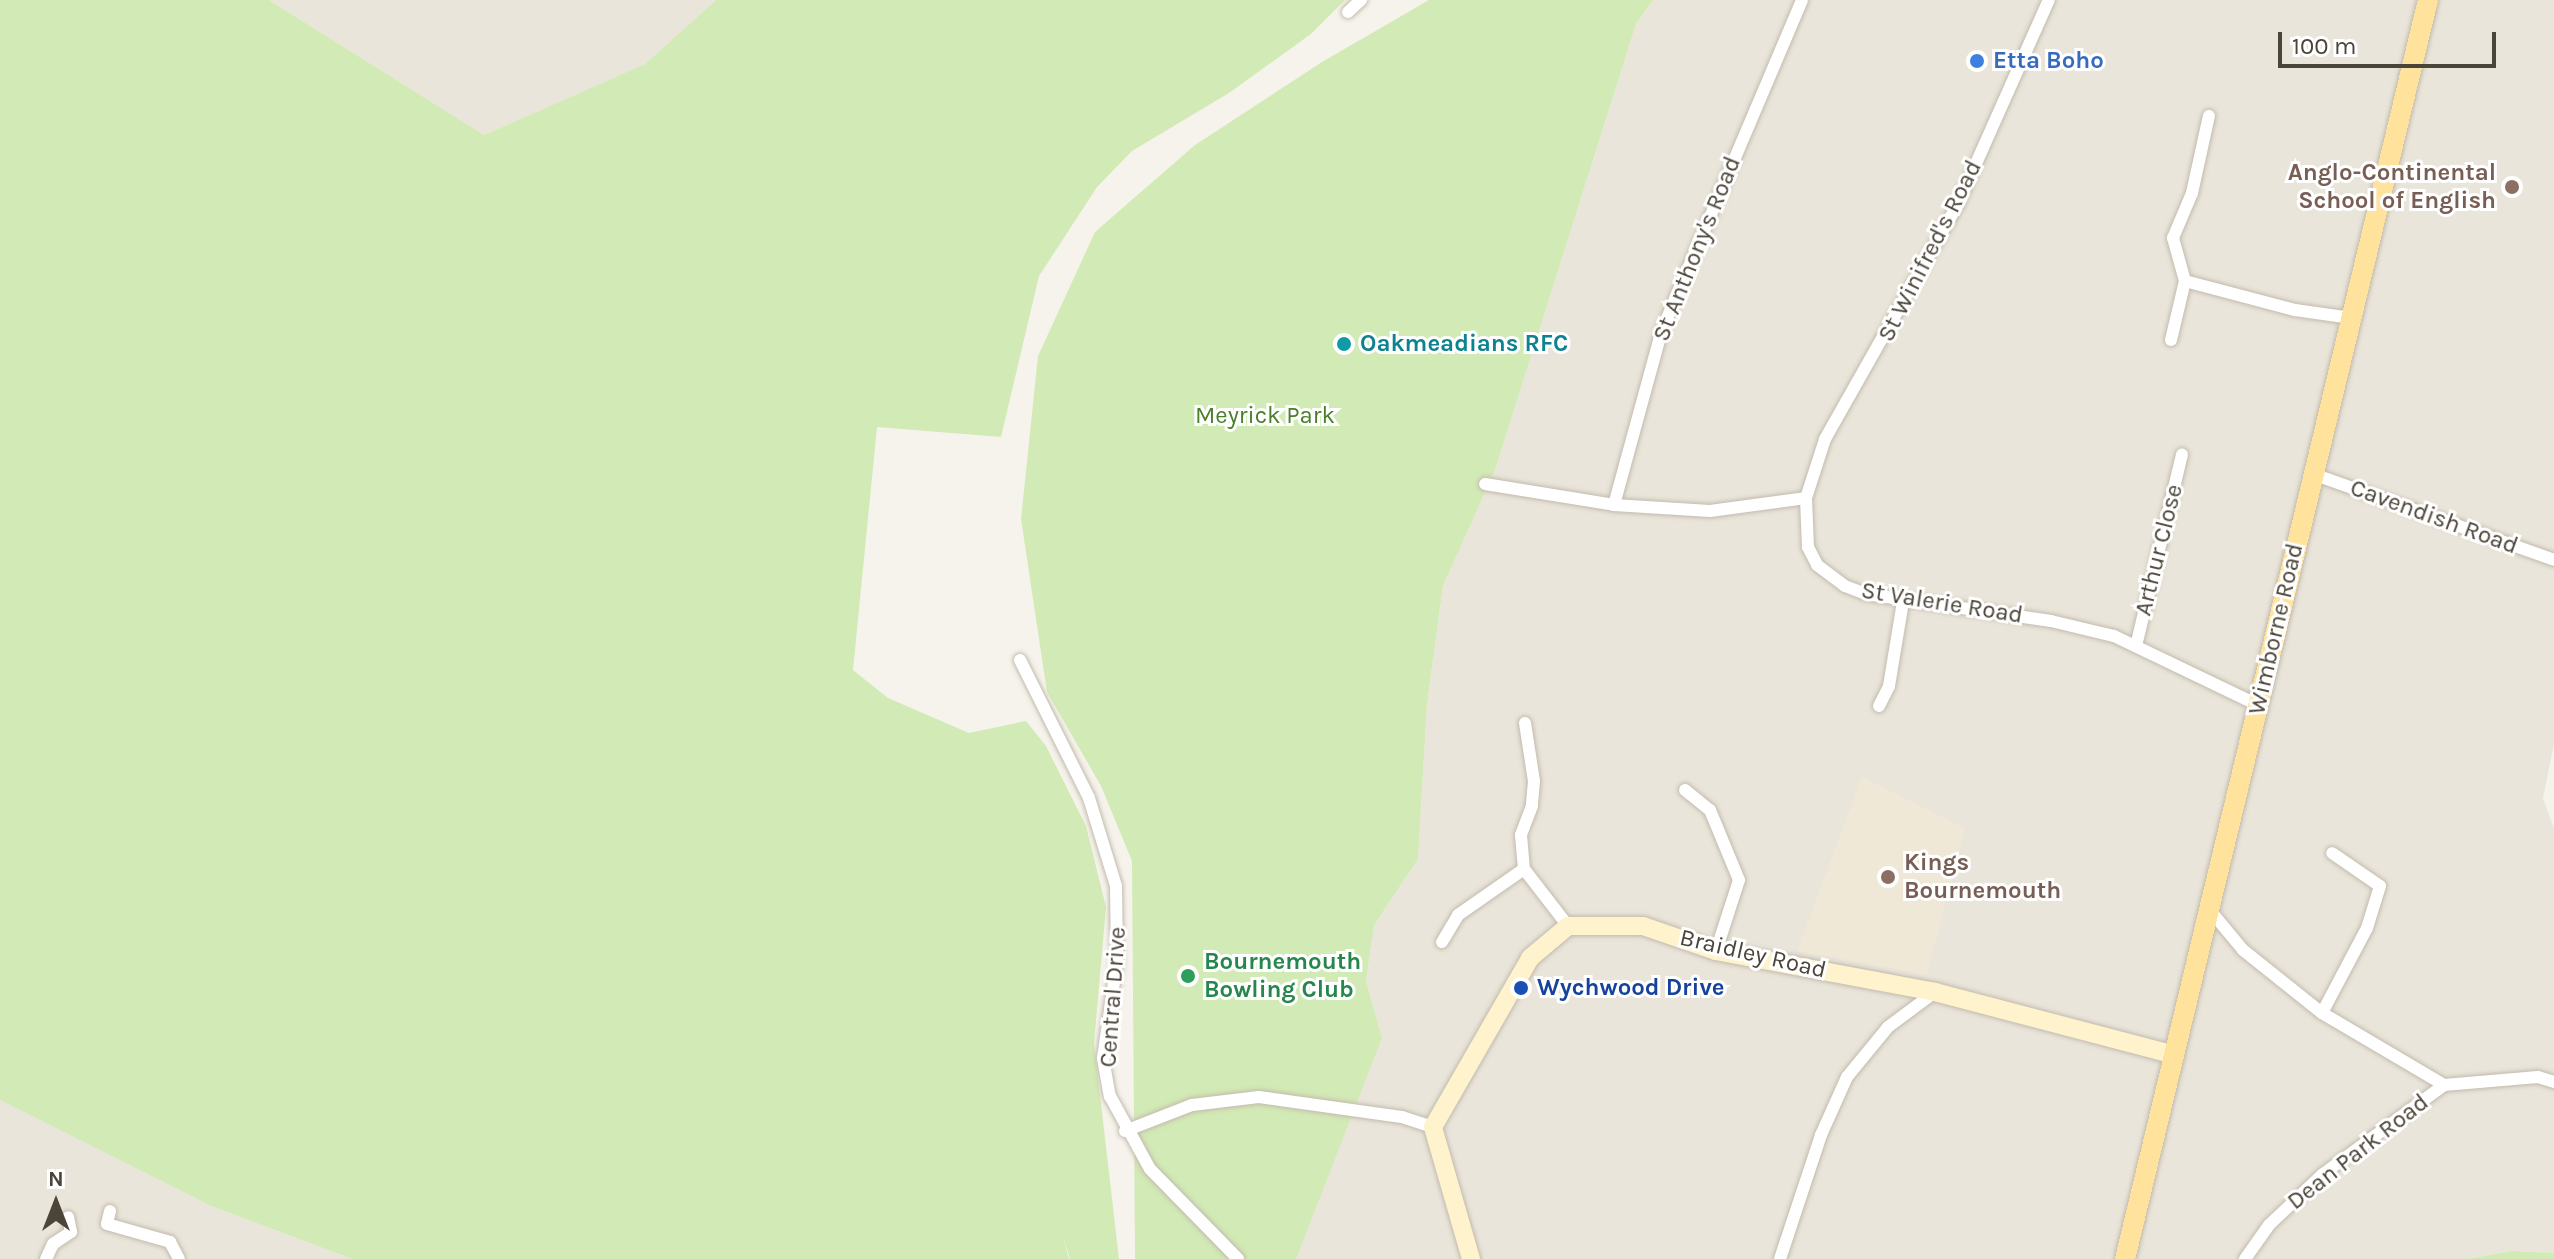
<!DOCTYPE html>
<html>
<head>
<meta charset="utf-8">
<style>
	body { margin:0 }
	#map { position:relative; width:2554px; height:1259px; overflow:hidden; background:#f6f3ec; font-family:Karla,sans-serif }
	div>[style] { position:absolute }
	.residential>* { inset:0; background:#eae5da }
	.education>* { inset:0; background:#efe8d6 }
	.green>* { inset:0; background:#d2eab5 }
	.roads { filter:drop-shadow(0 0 2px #c2bbae) drop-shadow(0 0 2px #c2bbae) }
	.street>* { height:12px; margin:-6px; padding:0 6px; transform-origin:6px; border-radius:6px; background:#fff }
	.secondary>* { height:18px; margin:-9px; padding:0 9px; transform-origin:9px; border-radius:9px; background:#fff3cd }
	.primary>* { height:20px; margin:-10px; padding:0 10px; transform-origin:10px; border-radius:10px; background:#ffe39c }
	.dots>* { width:22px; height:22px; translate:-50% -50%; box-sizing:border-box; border:4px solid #fff; border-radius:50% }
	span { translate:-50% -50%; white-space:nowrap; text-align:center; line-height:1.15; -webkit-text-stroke:6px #fff; paint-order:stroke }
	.shop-label { font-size:24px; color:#366cbe; font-weight:700 }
	.left { translate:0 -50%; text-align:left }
	.education-label { font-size:24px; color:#785e54; font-weight:700 }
	.right { translate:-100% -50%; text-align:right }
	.street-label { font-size:24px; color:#4b4439 }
	.culture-label { font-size:24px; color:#0d838f; font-weight:700 }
	.park-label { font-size:24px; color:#4a7f2a }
	.leisure-label { font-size:24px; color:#27864d; font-weight:700 }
	.transit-label { font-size:24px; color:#164399; font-weight:700 }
	.north { position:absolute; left:16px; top:1163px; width:80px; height:80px; -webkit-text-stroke:6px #fff; paint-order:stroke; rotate:0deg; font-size:22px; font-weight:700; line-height:32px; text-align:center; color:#4b4439 }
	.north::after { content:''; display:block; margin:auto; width:28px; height:36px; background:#4b4439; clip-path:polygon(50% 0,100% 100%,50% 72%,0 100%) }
	.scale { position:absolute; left:2278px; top:32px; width:218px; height:36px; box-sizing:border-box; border:4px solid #4b4439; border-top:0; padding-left:10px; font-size:24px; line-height:28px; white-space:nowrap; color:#4b4439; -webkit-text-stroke:6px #fff; paint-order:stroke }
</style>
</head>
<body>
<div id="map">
	<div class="residential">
		<i style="clip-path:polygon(269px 0,716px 0,645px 64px,484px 135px)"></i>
		<i style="clip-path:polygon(1653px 0,2554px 0,2554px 744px,2543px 798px,2554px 828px,2554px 1253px,2512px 1251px,2467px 1259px,1292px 1259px,1382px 1038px,1366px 981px,1374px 925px,1418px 859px,1427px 704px,1443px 586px,1495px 470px,1636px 24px)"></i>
		<i style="clip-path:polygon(0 1100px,211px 1206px,352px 1259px,0 1259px)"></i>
	</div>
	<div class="education">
		<i style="clip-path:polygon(1862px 777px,1965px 828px,1927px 975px,1797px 951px)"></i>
	</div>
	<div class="green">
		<i style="clip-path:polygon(0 0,269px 0,484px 135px,645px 64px,716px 0,1345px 0,1311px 34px,1229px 93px,1132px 151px,1097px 187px,1039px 276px,1001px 437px,877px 427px,853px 670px,888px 698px,969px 733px,1026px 721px,1046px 746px,1086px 826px,1106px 907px,1094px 1043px,1119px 1259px,1070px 1259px,1063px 1236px,1069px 1259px,352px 1259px,211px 1206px,0 1100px)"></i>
		<i style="clip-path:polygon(1429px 0,1653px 0,1636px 24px,1495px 470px,1443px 586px,1427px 704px,1418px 859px,1374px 925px,1366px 981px,1382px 1038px,1296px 1259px,1135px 1259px,1132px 861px,1101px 786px,1047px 692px,1021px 519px,1038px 356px,1095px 232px,1195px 145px,1322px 62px)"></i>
		<i style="clip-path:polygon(2512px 1251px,2554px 1253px,2554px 1259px,2467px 1259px)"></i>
	</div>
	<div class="roads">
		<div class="street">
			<i style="left:1348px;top:12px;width:18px;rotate:-43deg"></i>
			<i style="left:2185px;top:281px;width:114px;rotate:14.8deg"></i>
			<i style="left:2295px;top:310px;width:57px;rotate:8.1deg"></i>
			<i style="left:2171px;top:340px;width:61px;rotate:-76.7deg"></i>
			<i style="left:2185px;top:281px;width:45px;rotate:-105.6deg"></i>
			<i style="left:2173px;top:238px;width:49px;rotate:-67.1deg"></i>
			<i style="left:2192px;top:193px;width:79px;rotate:-77.6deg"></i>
			<i style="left:2313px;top:474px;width:256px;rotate:19.6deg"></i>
			<i style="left:1485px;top:484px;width:131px;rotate:9.2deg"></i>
			<i style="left:1614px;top:505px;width:96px;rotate:3.6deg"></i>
			<i style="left:1710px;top:511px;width:97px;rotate:-7.7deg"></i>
			<i style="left:1806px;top:498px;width:49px;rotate:87.7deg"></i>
			<i style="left:1808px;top:547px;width:20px;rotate:63deg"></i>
			<i style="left:1817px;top:565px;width:35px;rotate:37deg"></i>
			<i style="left:1845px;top:586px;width:22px;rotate:21deg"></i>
			<i style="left:1866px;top:594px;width:187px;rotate:8.3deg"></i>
			<i style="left:2051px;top:621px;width:65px;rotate:13.4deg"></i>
			<i style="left:2114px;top:636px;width:160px;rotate:25.6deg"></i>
			<i style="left:1806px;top:498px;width:62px;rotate:-72.1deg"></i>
			<i style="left:1825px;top:439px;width:270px;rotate:-60.5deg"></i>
			<i style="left:1958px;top:204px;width:223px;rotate:-66deg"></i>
			<i style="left:1614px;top:505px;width:181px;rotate:-74.7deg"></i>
			<i style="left:1662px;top:330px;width:358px;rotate:-67deg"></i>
			<i style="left:2136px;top:646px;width:197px;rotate:-76.5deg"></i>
			<i style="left:1020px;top:660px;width:154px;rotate:63.4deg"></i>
			<i style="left:1089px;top:798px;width:92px;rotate:72.9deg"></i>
			<i style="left:1116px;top:886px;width:76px;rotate:89.2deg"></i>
			<i style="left:1117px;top:962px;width:97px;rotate:98.3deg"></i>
			<i style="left:1103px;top:1058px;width:39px;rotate:80deg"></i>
			<i style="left:1110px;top:1096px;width:83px;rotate:61.3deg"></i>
			<i style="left:1150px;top:1169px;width:126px;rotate:45.6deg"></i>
			<i style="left:1879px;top:706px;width:22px;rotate:-63deg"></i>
			<i style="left:1889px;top:686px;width:86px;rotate:-80.6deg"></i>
			<i style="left:1525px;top:723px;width:59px;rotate:81.2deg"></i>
			<i style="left:1534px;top:781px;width:25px;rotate:95deg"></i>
			<i style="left:1532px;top:806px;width:31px;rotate:111deg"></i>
			<i style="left:1521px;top:835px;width:34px;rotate:85deg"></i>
			<i style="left:1524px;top:869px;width:72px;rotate:52.3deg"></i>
			<i style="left:1685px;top:790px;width:32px;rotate:39deg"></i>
			<i style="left:1710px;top:810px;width:76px;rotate:67.5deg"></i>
			<i style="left:1739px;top:880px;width:75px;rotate:107.9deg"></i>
			<i style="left:2209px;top:909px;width:53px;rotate:50.3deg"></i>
			<i style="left:2243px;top:950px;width:101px;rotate:38.6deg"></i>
			<i style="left:2322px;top:1013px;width:142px;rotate:30.5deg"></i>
			<i style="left:1442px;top:942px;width:31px;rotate:-59deg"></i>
			<i style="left:1458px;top:915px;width:80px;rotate:-34.9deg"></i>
			<i style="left:2322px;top:1013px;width:96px;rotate:-62.1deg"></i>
			<i style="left:2367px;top:928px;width:44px;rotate:-72.8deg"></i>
			<i style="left:2380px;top:886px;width:58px;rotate:-145.5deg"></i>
			<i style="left:1125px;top:1131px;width:72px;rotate:-21.2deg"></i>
			<i style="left:1192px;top:1105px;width:67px;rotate:-6.8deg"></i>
			<i style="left:1259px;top:1097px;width:144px;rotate:8deg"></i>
			<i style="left:1402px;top:1117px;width:33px;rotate:18deg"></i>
			<i style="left:110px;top:1211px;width:13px;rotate:103deg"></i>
			<i style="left:107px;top:1224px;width:66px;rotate:15.9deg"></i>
			<i style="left:170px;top:1242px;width:19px;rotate:62deg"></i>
			<i style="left:46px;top:1259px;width:17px;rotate:-65deg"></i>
			<i style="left:53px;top:1244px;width:22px;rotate:-34deg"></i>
			<i style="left:71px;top:1232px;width:15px;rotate:-101deg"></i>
			<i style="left:1780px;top:1259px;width:131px;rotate:-71.7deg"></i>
			<i style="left:1821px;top:1135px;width:64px;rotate:-65.9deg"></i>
			<i style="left:1847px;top:1077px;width:65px;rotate:-50.6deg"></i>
			<i style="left:1888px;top:1027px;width:59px;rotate:-36.7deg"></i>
			<i style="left:2245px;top:1259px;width:42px;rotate:-54.8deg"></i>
			<i style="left:2269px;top:1225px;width:74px;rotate:-43.4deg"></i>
			<i style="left:2323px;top:1174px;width:150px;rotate:-36.3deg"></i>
			<i style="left:2444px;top:1085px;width:94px;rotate:-4.9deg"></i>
			<i style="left:2538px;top:1077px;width:17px;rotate:17deg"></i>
		</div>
		<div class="secondary">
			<i style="left:1471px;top:1259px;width:137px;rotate:-106.1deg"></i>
			<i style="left:1433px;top:1127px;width:195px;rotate:-60.1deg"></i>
			<i style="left:1530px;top:958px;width:50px;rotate:-40.1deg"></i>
			<i style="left:1568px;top:926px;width:75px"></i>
			<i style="left:1643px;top:926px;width:77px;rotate:18.9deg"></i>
			<i style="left:1716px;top:951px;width:223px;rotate:10.6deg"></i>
			<i style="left:1935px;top:992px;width:248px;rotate:14.7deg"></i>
		</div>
		<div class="primary">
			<i style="left:2125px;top:1259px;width:1295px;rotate:-76.47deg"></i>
		</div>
	</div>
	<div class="dots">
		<i style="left:1977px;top:61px;background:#3f7fe0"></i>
		<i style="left:2512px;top:187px;background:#8d6e63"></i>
		<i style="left:1344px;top:344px;background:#0f9aa8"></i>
		<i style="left:1888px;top:877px;background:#8d6e63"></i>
		<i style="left:1188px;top:976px;background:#2e9e5b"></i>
		<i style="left:1521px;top:988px;background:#1a4fb4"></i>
	</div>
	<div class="shop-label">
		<span class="left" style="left:1993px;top:61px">Etta Boho</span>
	</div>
	<div class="education-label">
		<span class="right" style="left:2496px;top:187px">Anglo-Continental<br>School of English</span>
		<span class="left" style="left:1904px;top:877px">Kings<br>Bournemouth</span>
	</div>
	<div class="street-label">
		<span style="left:1697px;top:249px;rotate:-68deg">St Anthony's Road</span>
		<span style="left:1930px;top:251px;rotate:-63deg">St Winifred's Road</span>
		<span style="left:2434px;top:517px;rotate:20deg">Cavendish Road</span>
		<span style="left:2159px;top:550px;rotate:-76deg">Arthur Close</span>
		<span style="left:1942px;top:603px;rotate:9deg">St Valerie Road</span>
		<span style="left:2276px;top:629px;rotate:-77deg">Wimborne Road</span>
		<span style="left:1753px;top:954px;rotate:13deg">Braidley Road</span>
		<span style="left:1113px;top:997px;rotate:-86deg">Central Drive</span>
		<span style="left:2358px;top:1152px;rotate:-38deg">Dean Park Road</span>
	</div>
	<div class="culture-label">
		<span class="left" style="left:1360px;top:344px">Oakmeadians RFC</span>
	</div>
	<div class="park-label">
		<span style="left:1265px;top:416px">Meyrick Park</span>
	</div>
	<div class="leisure-label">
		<span class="left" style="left:1204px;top:976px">Bournemouth<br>Bowling Club</span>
	</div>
	<div class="transit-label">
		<span class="left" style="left:1537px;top:988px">Wychwood Drive</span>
	</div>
	<div class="north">N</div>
	<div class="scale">100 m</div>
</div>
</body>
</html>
